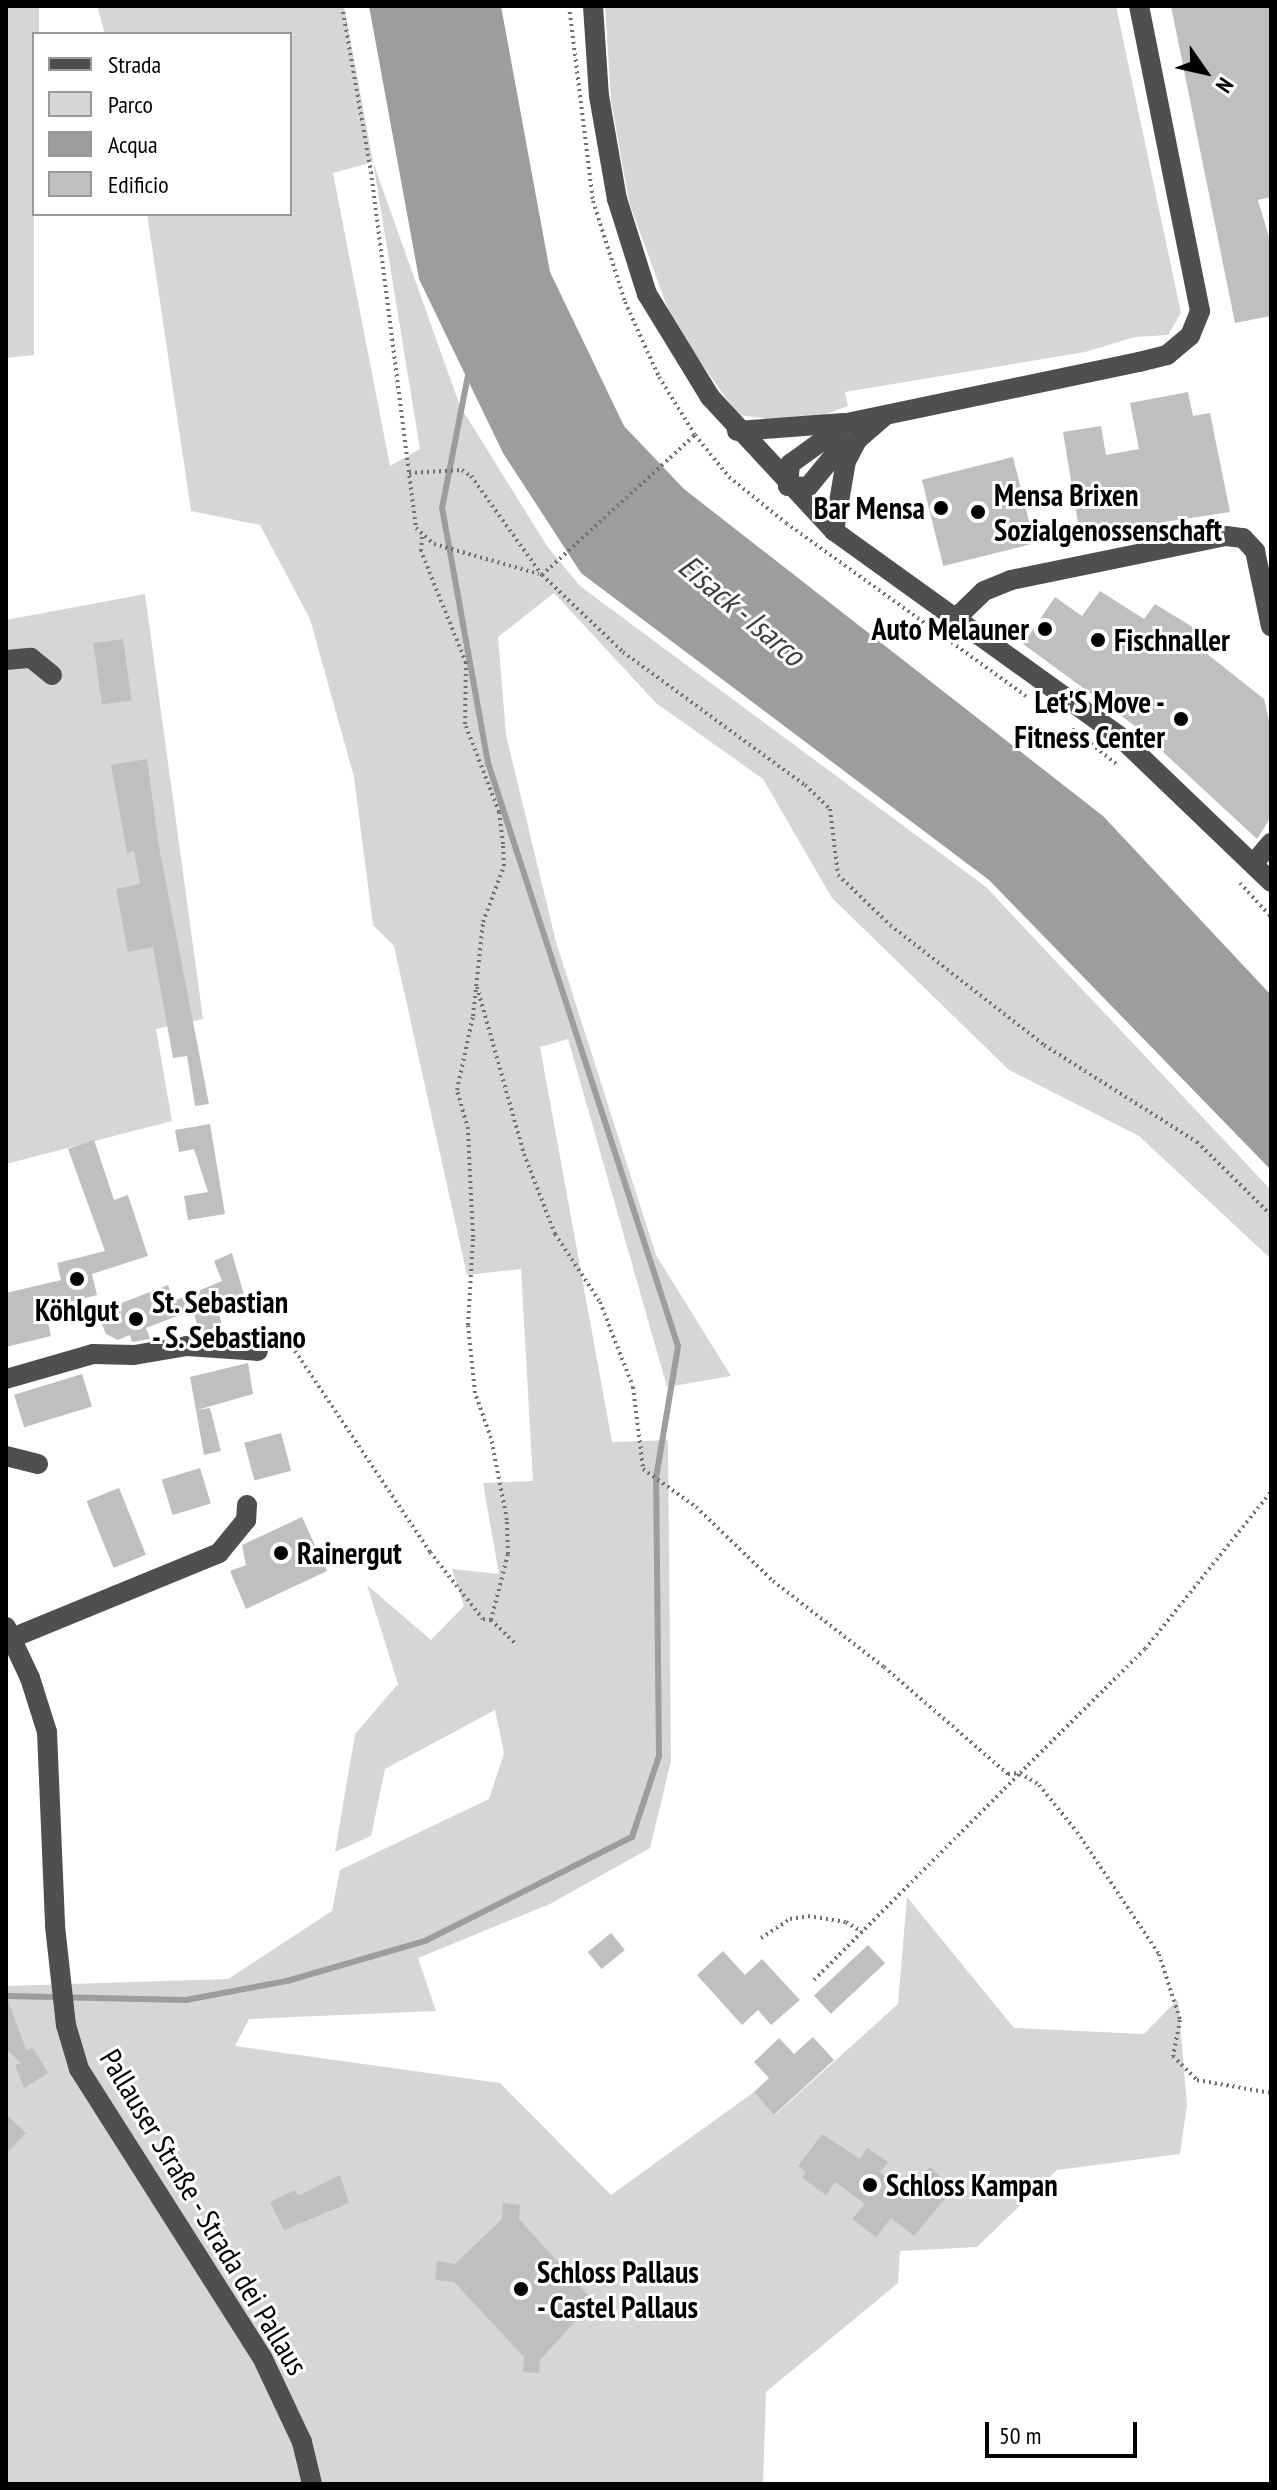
<!DOCTYPE html>
<html>
<head>
<meta charset="utf-8">
<style>
	body { margin:0 }
	#map { position:relative; width:1277px; height:2490px; overflow:hidden; background:#fff; font-family:"PT Sans Narrow",sans-serif }
	div>[style] { position:absolute }
	.green>* { inset:0; background:#d6d6d6 }
	.water>* { inset:0; background:#9d9d9d }
	.stream>* { height:6px; margin:-3px; padding:0 3px; transform-origin:3px; border-radius:3px; background:#9d9d9d }
	.building>* { inset:0; background:#bfbfbf; transform-origin:0 0 }
	.path>* { height:4px; margin-top:-2px; transform-origin:0; background:repeating-linear-gradient(90deg,#717171 0 2px,transparent 0 6px) }
	.minor>* { height:20px; margin:-10px; padding:0 10px; transform-origin:10px; border-radius:10px; background:#4f4f4f }
	.dots>* { width:22px; height:22px; translate:-50% -50%; box-sizing:border-box; border:4px solid #fff; border-radius:50% }
	span { translate:-50% -50%; white-space:nowrap; text-align:center; line-height:1.15; -webkit-text-stroke:6px #fff; paint-order:stroke }
	.poi-label { font-size:30px; color:#000; font-weight:700 }
	.left { translate:0 -50%; text-align:left }
	.right { translate:-100% -50%; text-align:right }
	.street-label { font-size:30px; color:#000 }
	.water-label { font-size:32px; color:#3e3e3e; font-style:italic }
	.frame { position:absolute; inset:0; border:8px solid #000; pointer-events:none }
	.legend { position:absolute; left:32px; top:32px; width:260px; height:184px; box-sizing:border-box; background:#fff; border:2px solid #999; margin:0; padding:10px 14px; list-style:none; font-size:24px; color:#000 }
	.legend li { display:flex; align-items:center; gap:16px; height:40px }
	.legend b { width:40px; border:2px solid #999 }
	.north { position:absolute; left:1165px; top:32px; width:80px; height:80px; -webkit-text-stroke:6px #fff; paint-order:stroke; rotate:124deg; font-size:22px; font-weight:700; line-height:32px; text-align:center; color:#000 }
	.north::after { content:''; display:block; margin:auto; width:28px; height:36px; background:#000; clip-path:polygon(50% 0,100% 100%,50% 72%,0 100%) }
	.scale { position:absolute; left:985px; top:2422px; width:152px; height:36px; box-sizing:border-box; border:4px solid #000; border-top:0; padding-left:10px; font-size:24px; line-height:28px; white-space:nowrap; color:#000; -webkit-text-stroke:6px #fff; paint-order:stroke }
</style>
</head>
<body>
<div id="map">
	<div class="green">
		<i style="clip-path:polygon(6px 6px,39px 6px,39px 34px,34px 34px,34px 355px,6px 358px)"></i>
		<i style="clip-path:polygon(evenodd,97px 6px,344px 6px,373px 162px,460px 406px,547px 546px,580px 586px,986px 887px,1271px 1190px,1271px 1259px,1139px 1136px,1009px 1070px,832px 898px,763px 779px,656px 703px,554px 593px,498px 637px,506px 735px,556px 942px,656px 1255px,731px 1376px,667px 1387px,568px 1039px,540px 1047px,612px 1442px,668px 1440px,671px 1761px,650px 1848px,550px 1904px,418px 1958px,436px 2011px,249px 2019px,235px 2046px,500px 2083px,611px 2195px,754px 2092px,775px 2115px,898px 2004px,907px 1897px,1014px 2028px,1144px 2034px,1178px 1999px,1187px 2105px,1180px 2154px,1057px 2170px,977px 2247px,900px 2251px,898px 2283px,766px 2392px,763px 2484px,6px 2484px,6px 1986px,228px 1979px,332px 1911px,340px 1870px,489px 1799px,504px 1753px,495px 1710px,385px 1769px,371px 1836px,335px 1852px,355px 1734px,398px 1684px,367px 1585px,431px 1640px,464px 1606px,452px 1569px,499px 1574px,483px 1483px,533px 1481px,521px 1269px,467px 1275px,394px 946px,373px 925px,354px 777px,310px 619px,260px 525px,191px 511px,147px 214px,290px 214px,290px 34px,105px 34px,97px 6px,373px 162px,420px 449px,390px 466px,333px 173px,373px 162px)"></i>
		<i style="clip-path:polygon(605px 6px,1116px 6px,1181px 313px,1168px 335px,1135px 337px,1085px 352px,845px 392px,848px 406px,803px 423px,738px 415px,673px 323px,629px 202px,611px 101px)"></i>
		<i style="clip-path:polygon(145px 594px,203px 1019px,156px 1029px,172px 1121px,6px 1164px,6px 620px)"></i>
	</div>
	<div class="water">
		<i style="clip-path:polygon(369px 6px,501px 6px,550px 272px,624px 426px,684px 489px,1103px 816px,1271px 995px,1271px 1170px,989px 880px,581px 573px,503px 453px,419px 279px)"></i>
	</div>
	<div class="stream">
		<i style="left:6px;top:1996px;width:180px;rotate:1.3deg"></i>
		<i style="left:186px;top:2000px;width:103px;rotate:-10.7deg"></i>
		<i style="left:287px;top:1981px;width:144px;rotate:-16.2deg"></i>
		<i style="left:425px;top:1941px;width:232px;rotate:-26.7deg"></i>
		<i style="left:632px;top:1837px;width:85px;rotate:-71.6deg"></i>
		<i style="left:659px;top:1756px;width:278px;rotate:-90.6deg"></i>
		<i style="left:656px;top:1478px;width:134px;rotate:-80.5deg"></i>
		<i style="left:678px;top:1346px;width:613px;rotate:-108.05deg"></i>
		<i style="left:488px;top:763px;width:259px;rotate:-100.2deg"></i>
		<i style="left:442px;top:508px;width:140px;rotate:-78.9deg"></i>
	</div>
	<div class="building">
		<i style="clip-path:polygon(1171px 6px,1271px 6px,1271px 197px,1258px 200px,1271px 244px,1271px 316px,1235px 323px)"></i>
		<i style="clip-path:polygon(1188px 392px,1193px 416px,1210px 413px,1230px 512px,1080px 535px,1063px 432px,1101px 426px,1106px 455px,1139px 449px,1130px 403px)"></i>
		<i style="left:1013px;top:457px;width:89px;height:94px;rotate:76deg"></i>
		<i style="clip-path:polygon(1100px 591px,1144px 619px,1155px 604px,1199px 631px,1192px 642px,1264px 699px,1271px 729px,1271px 817px,1257px 839px,1135px 726px,1023px 644px,1055px 597px,1082px 616px)"></i>
		<i style="left:123px;top:639px;width:62px;height:30px;rotate:82deg"></i>
		<i style="clip-path:polygon(147px 759px,159px 847px,209px 1104px,195px 1106px,187px 1056px,173px 1058px,153px 947px,128px 952px,116px 889px,140px 884px,134px 851px,127px 853px,111px 765px)"></i>
		<i style="clip-path:polygon(210px 1124px,225px 1214px,188px 1220px,184px 1196px,208px 1192px,194px 1149px,179px 1152px,175px 1130px)"></i>
		<i style="clip-path:polygon(94px 1140px,114px 1200px,128px 1195px,148px 1256px,92px 1274px,97px 1295px,45px 1308px,51px 1336px,6px 1347px,6px 1293px,61px 1280px,57px 1263px,105px 1251px,68px 1149px)"></i>
		<i style="clip-path:polygon(232px 1253px,246px 1302px,219px 1313px,222px 1326px,199px 1332px,193px 1310px,146px 1328px,150px 1339px,132px 1342px,130px 1335px,118px 1340px,106px 1334px,101px 1322px,106px 1309px,168px 1285px,174px 1301px,222px 1281px,214px 1261px)"></i>
		<i style="clip-path:polygon(248px 1363px,253px 1394px,197px 1410px,210px 1408px,221px 1451px,204px 1455px,190px 1377px)"></i>
		<i style="left:82px;top:1374px;width:34px;height:71px;rotate:73deg"></i>
		<i style="left:281px;top:1433px;width:39px;height:38px;rotate:75deg"></i>
		<i style="left:200px;top:1468px;width:37px;height:40px;rotate:73deg"></i>
		<i style="left:119px;top:1488px;width:72px;height:35px;rotate:68deg"></i>
		<i style="clip-path:polygon(302px 1517px,327px 1571px,246px 1609px,230px 1571px,246px 1565px,242px 1545px)"></i>
		<i style="left:611px;top:1933px;width:22px;height:30px;rotate:51deg"></i>
		<i style="left:868px;top:1945px;width:25px;height:74px;rotate:47deg"></i>
		<i style="clip-path:polygon(723px 1951px,745px 1975px,762px 1959px,800px 2000px,771px 2025px,758px 2010px,742px 2025px,697px 1975px)"></i>
		<i style="clip-path:polygon(8px 2000px,26px 2050px,33px 2048px,48px 2073px,24px 2088px,15px 2065px,21px 2063px,6px 2049px)"></i>
		<i style="clip-path:polygon(813px 2037px,834px 2060px,774px 2115px,754px 2092px,769px 2078px,754px 2062px,779px 2038px,794px 2054px)"></i>
		<i style="clip-path:polygon(6px 2114px,26px 2133px,6px 2154px)"></i>
		<i style="clip-path:polygon(822px 2134px,860px 2159px,867px 2148px,888px 2162px,880px 2172px,910px 2192px,930px 2167px,953px 2189px,914px 2236px,891px 2218px,876px 2237px,852px 2219px,865px 2204px,835px 2182px,826px 2195px,802px 2178px,806px 2172px,798px 2166px)"></i>
		<i style="clip-path:polygon(340px 2175px,349px 2203px,284px 2230px,270px 2202px,295px 2190px,298px 2196px)"></i>
		<i style="clip-path:polygon(503px 2203px,520px 2205px,519px 2219px,588px 2295px,595px 2295px,595px 2312px,584px 2312px,540px 2360px,539px 2373px,523px 2372px,524px 2357px,454px 2282px,435px 2280px,437px 2261px,455px 2264px,502px 2219px)"></i>
	</div>
	<div class="path">
		<i style="left:342px;top:6px;width:169px;rotate:80.1deg"></i>
		<i style="left:371px;top:172px;width:359px;rotate:82.8deg"></i>
		<i style="left:416px;top:528px;width:24px;rotate:42deg"></i>
		<i style="left:434px;top:544px;width:109px;rotate:15.9deg"></i>
		<i style="left:569px;top:6px;width:196px;rotate:83deg"></i>
		<i style="left:593px;top:201px;width:106px;rotate:72.4deg"></i>
		<i style="left:625px;top:302px;width:82px;rotate:65.6deg"></i>
		<i style="left:659px;top:377px;width:68px;rotate:58.2deg"></i>
		<i style="left:695px;top:435px;width:54px;rotate:51deg"></i>
		<i style="left:729px;top:477px;width:73px;rotate:38.9deg"></i>
		<i style="left:786px;top:523px;width:296px;rotate:35.8deg"></i>
		<i style="left:409px;top:473px;width:53px;rotate:-3.2deg"></i>
		<i style="left:462px;top:470px;width:11px;rotate:34deg"></i>
		<i style="left:471px;top:476px;width:122px;rotate:54.4deg"></i>
		<i style="left:542px;top:575px;width:112px;rotate:43.5deg"></i>
		<i style="left:623px;top:652px;width:225px;rotate:36.2deg"></i>
		<i style="left:805px;top:785px;width:35px;rotate:44deg"></i>
		<i style="left:830px;top:809px;width:66px;rotate:83.1deg"></i>
		<i style="left:838px;top:875px;width:72px;rotate:43.9deg"></i>
		<i style="left:890px;top:925px;width:195px;rotate:37.9deg"></i>
		<i style="left:1044px;top:1045px;width:181px;rotate:32.4deg"></i>
		<i style="left:1197px;top:1142px;width:104px;rotate:44.6deg"></i>
		<i style="left:542px;top:575px;width:207px;rotate:-42.5deg"></i>
		<i style="left:1072px;top:729px;width:60px;rotate:38.2deg"></i>
		<i style="left:1240px;top:883px;width:46px;rotate:47.6deg"></i>
		<i style="left:477px;top:987px;width:173px;rotate:74.3deg"></i>
		<i style="left:524px;top:1154px;width:86px;rotate:68.8deg"></i>
		<i style="left:555px;top:1234px;width:82px;rotate:56.5deg"></i>
		<i style="left:600px;top:1302px;width:91px;rotate:68.8deg"></i>
		<i style="left:633px;top:1387px;width:83px;rotate:83deg"></i>
		<i style="left:643px;top:1469px;width:65px;rotate:35.6deg"></i>
		<i style="left:696px;top:1507px;width:107px;rotate:43.9deg"></i>
		<i style="left:773px;top:1581px;width:140px;rotate:37.8deg"></i>
		<i style="left:884px;top:1667px;width:164px;rotate:40.8deg"></i>
		<i style="left:1008px;top:1774px;width:12px;rotate:-5deg"></i>
		<i style="left:1020px;top:1773px;width:176px;rotate:-44.8deg"></i>
		<i style="left:1145px;top:1649px;width:201px;rotate:-51.3deg"></i>
		<i style="left:276px;top:1347px;width:10px;rotate:-11deg"></i>
		<i style="left:286px;top:1345px;width:11px;rotate:34deg"></i>
		<i style="left:295px;top:1351px;width:242px;rotate:56.1deg"></i>
		<i style="left:430px;top:1552px;width:85px;rotate:51.7deg"></i>
		<i style="left:483px;top:1619px;width:8px;rotate:7deg"></i>
		<i style="left:491px;top:1620px;width:68px;rotate:-75.6deg"></i>
		<i style="left:508px;top:1554px;width:34px;rotate:-92deg"></i>
		<i style="left:507px;top:1520px;width:84px;rotate:-101deg"></i>
		<i style="left:491px;top:1438px;width:48px;rotate:-109.6deg"></i>
		<i style="left:475px;top:1393px;width:68px;rotate:-95.9deg"></i>
		<i style="left:468px;top:1325px;width:88px;rotate:-86.7deg"></i>
		<i style="left:473px;top:1237px;width:108px;rotate:-92.7deg"></i>
		<i style="left:468px;top:1129px;width:41px;rotate:-105.8deg"></i>
		<i style="left:457px;top:1090px;width:76px;rotate:-77.8deg"></i>
		<i style="left:473px;top:1016px;width:95px;rotate:-83.9deg"></i>
		<i style="left:483px;top:922px;width:60px;rotate:-69.4deg"></i>
		<i style="left:504px;top:866px;width:22px;rotate:-93deg"></i>
		<i style="left:503px;top:844px;width:32px;rotate:-97deg"></i>
		<i style="left:499px;top:812px;width:94px;rotate:-111.1deg"></i>
		<i style="left:465px;top:724px;width:61px;rotate:-89.1deg"></i>
		<i style="left:466px;top:663px;width:121px;rotate:-111.9deg"></i>
		<i style="left:421px;top:551px;width:14px;rotate:-86deg"></i>
		<i style="left:491px;top:1620px;width:33px;rotate:44deg"></i>
		<i style="left:761px;top:1938px;width:35px;rotate:-33deg"></i>
		<i style="left:790px;top:1919px;width:18px;rotate:-9deg"></i>
		<i style="left:808px;top:1916px;width:38px;rotate:9deg"></i>
		<i style="left:846px;top:1922px;width:19px;rotate:32deg"></i>
		<i style="left:814px;top:1980px;width:292px;rotate:-45.1deg"></i>
		<i style="left:1020px;top:1773px;width:22px;rotate:32deg"></i>
		<i style="left:1039px;top:1785px;width:60px;rotate:51deg"></i>
		<i style="left:1077px;top:1832px;width:147px;rotate:56.1deg"></i>
		<i style="left:1159px;top:1954px;width:69px;rotate:72.3deg"></i>
		<i style="left:1180px;top:2020px;width:37px;rotate:101deg"></i>
		<i style="left:1173px;top:2056px;width:34px;rotate:45deg"></i>
		<i style="left:1197px;top:2080px;width:75px;rotate:10deg"></i>
	</div>
	<div class="minor">
		<i style="left:593px;top:6px;width:90px;rotate:86.2deg"></i>
		<i style="left:599px;top:96px;width:105px;rotate:80.1deg"></i>
		<i style="left:617px;top:199px;width:100px;rotate:72.5deg"></i>
		<i style="left:647px;top:294px;width:121px;rotate:58.5deg"></i>
		<i style="left:710px;top:397px;width:183px;rotate:47.2deg"></i>
		<i style="left:834px;top:531px;width:351px;rotate:35.7deg"></i>
		<i style="left:1119px;top:736px;width:211px;rotate:43.8deg"></i>
		<i style="left:737px;top:431px;width:107px;rotate:-4.3deg"></i>
		<i style="left:788px;top:486px;width:22px;rotate:-85deg"></i>
		<i style="left:790px;top:464px;width:70px;rotate:-35.7deg"></i>
		<i style="left:847px;top:423px;width:298px;rotate:-11.8deg"></i>
		<i style="left:1139px;top:362px;width:29px;rotate:-14deg"></i>
		<i style="left:1167px;top:355px;width:30px;rotate:-40deg"></i>
		<i style="left:1190px;top:336px;width:27px;rotate:-68deg"></i>
		<i style="left:1200px;top:311px;width:311px;rotate:-101.3deg"></i>
		<i style="left:788px;top:486px;width:20px;rotate:3deg"></i>
		<i style="left:808px;top:487px;width:43px;rotate:-50.7deg"></i>
		<i style="left:835px;top:454px;width:21px;rotate:-31deg"></i>
		<i style="left:834px;top:531px;width:71px;rotate:-80.3deg"></i>
		<i style="left:846px;top:461px;width:24px;rotate:-62deg"></i>
		<i style="left:857px;top:440px;width:37px;rotate:-41deg"></i>
		<i style="left:955px;top:619px;width:40px;rotate:-44deg"></i>
		<i style="left:984px;top:591px;width:29px;rotate:-22deg"></i>
		<i style="left:1011px;top:580px;width:219px;rotate:-11.6deg"></i>
		<i style="left:1226px;top:536px;width:17px;rotate:7deg"></i>
		<i style="left:1243px;top:538px;width:18px;rotate:47deg"></i>
		<i style="left:1255px;top:551px;width:77px;rotate:78deg"></i>
		<i style="left:6px;top:660px;width:25px;rotate:-5deg"></i>
		<i style="left:31px;top:658px;width:27px;rotate:39deg"></i>
		<i style="left:1254px;top:863px;width:26px;rotate:-50deg"></i>
		<i style="left:6px;top:1379px;width:91px;rotate:-16deg"></i>
		<i style="left:93px;top:1354px;width:41px;rotate:1.4deg"></i>
		<i style="left:134px;top:1355px;width:54px;rotate:-9.6deg"></i>
		<i style="left:187px;top:1346px;width:71px;rotate:4deg"></i>
		<i style="left:6px;top:1456px;width:33px;rotate:14deg"></i>
		<i style="left:6px;top:1627px;width:56px;rotate:64.8deg"></i>
		<i style="left:30px;top:1678px;width:57px;rotate:72.5deg"></i>
		<i style="left:47px;top:1732px;width:194px;rotate:87.6deg"></i>
		<i style="left:55px;top:1926px;width:100px;rotate:83.7deg"></i>
		<i style="left:66px;top:2025px;width:46px;rotate:73.5deg"></i>
		<i style="left:79px;top:2069px;width:341px;rotate:57.6deg"></i>
		<i style="left:262px;top:2357px;width:94px;rotate:64.8deg"></i>
		<i style="left:302px;top:2442px;width:43px;rotate:76.6deg"></i>
		<i style="left:12px;top:1638px;width:224px;rotate:-22.3deg"></i>
		<i style="left:219px;top:1553px;width:43px;rotate:-50.7deg"></i>
		<i style="left:246px;top:1520px;width:15px;rotate:-86deg"></i>
	</div>
	<div class="dots">
		<i style="left:941px;top:508px;background:#000"></i>
		<i style="left:978px;top:512px;background:#000"></i>
		<i style="left:1045px;top:629px;background:#000"></i>
		<i style="left:1098px;top:640px;background:#000"></i>
		<i style="left:1181px;top:719px;background:#000"></i>
		<i style="left:77px;top:1279px;background:#000"></i>
		<i style="left:136px;top:1319px;background:#000"></i>
		<i style="left:281px;top:1553px;background:#000"></i>
		<i style="left:870px;top:2185px;background:#000"></i>
		<i style="left:521px;top:2289px;background:#000"></i>
	</div>
	<div class="poi-label">
		<span class="left" style="left:994px;top:512px">Mensa Brixen<br>Sozialgenossenschaft</span>
		<span class="right" style="left:925px;top:508px">Bar Mensa</span>
		<span class="right" style="left:1029px;top:629px">Auto Melauner</span>
		<span class="left" style="left:1114px;top:640px">Fischnaller</span>
		<span class="right" style="left:1165px;top:719px">Let'S Move -<br>Fitness Center</span>
		<span class="left" style="left:152px;top:1319px">St. Sebastian<br>- S. Sebastiano</span>
		<span style="left:77px;top:1310px">Köhlgut</span>
		<span class="left" style="left:297px;top:1553px">Rainergut</span>
		<span class="left" style="left:886px;top:2185px">Schloss Kampan</span>
		<span class="left" style="left:537px;top:2289px">Schloss Pallaus<br>- Castel Pallaus</span>
	</div>
	<div class="street-label">
		<span style="left:204px;top:2212px;rotate:59deg">Pallauser Straße - Strada dei Pallaus</span>
	</div>
	<div class="water-label">
		<span style="left:742px;top:610px;rotate:40deg">Eisack - Isarco</span>
	</div>
	<div class="frame"></div>
	<ul class="legend">
	<li><b style="height:10px;background:#4f4f4f"></b>Strada</li>
	<li><b style="height:22px;background:#d6d6d6"></b>Parco</li>
	<li><b style="height:22px;background:#9d9d9d"></b>Acqua</li>
	<li><b style="height:22px;background:#bfbfbf"></b>Edificio</li>
	</ul>
	<div class="north">N</div>
	<div class="scale">50 m</div>
</div>
</body>
</html>
